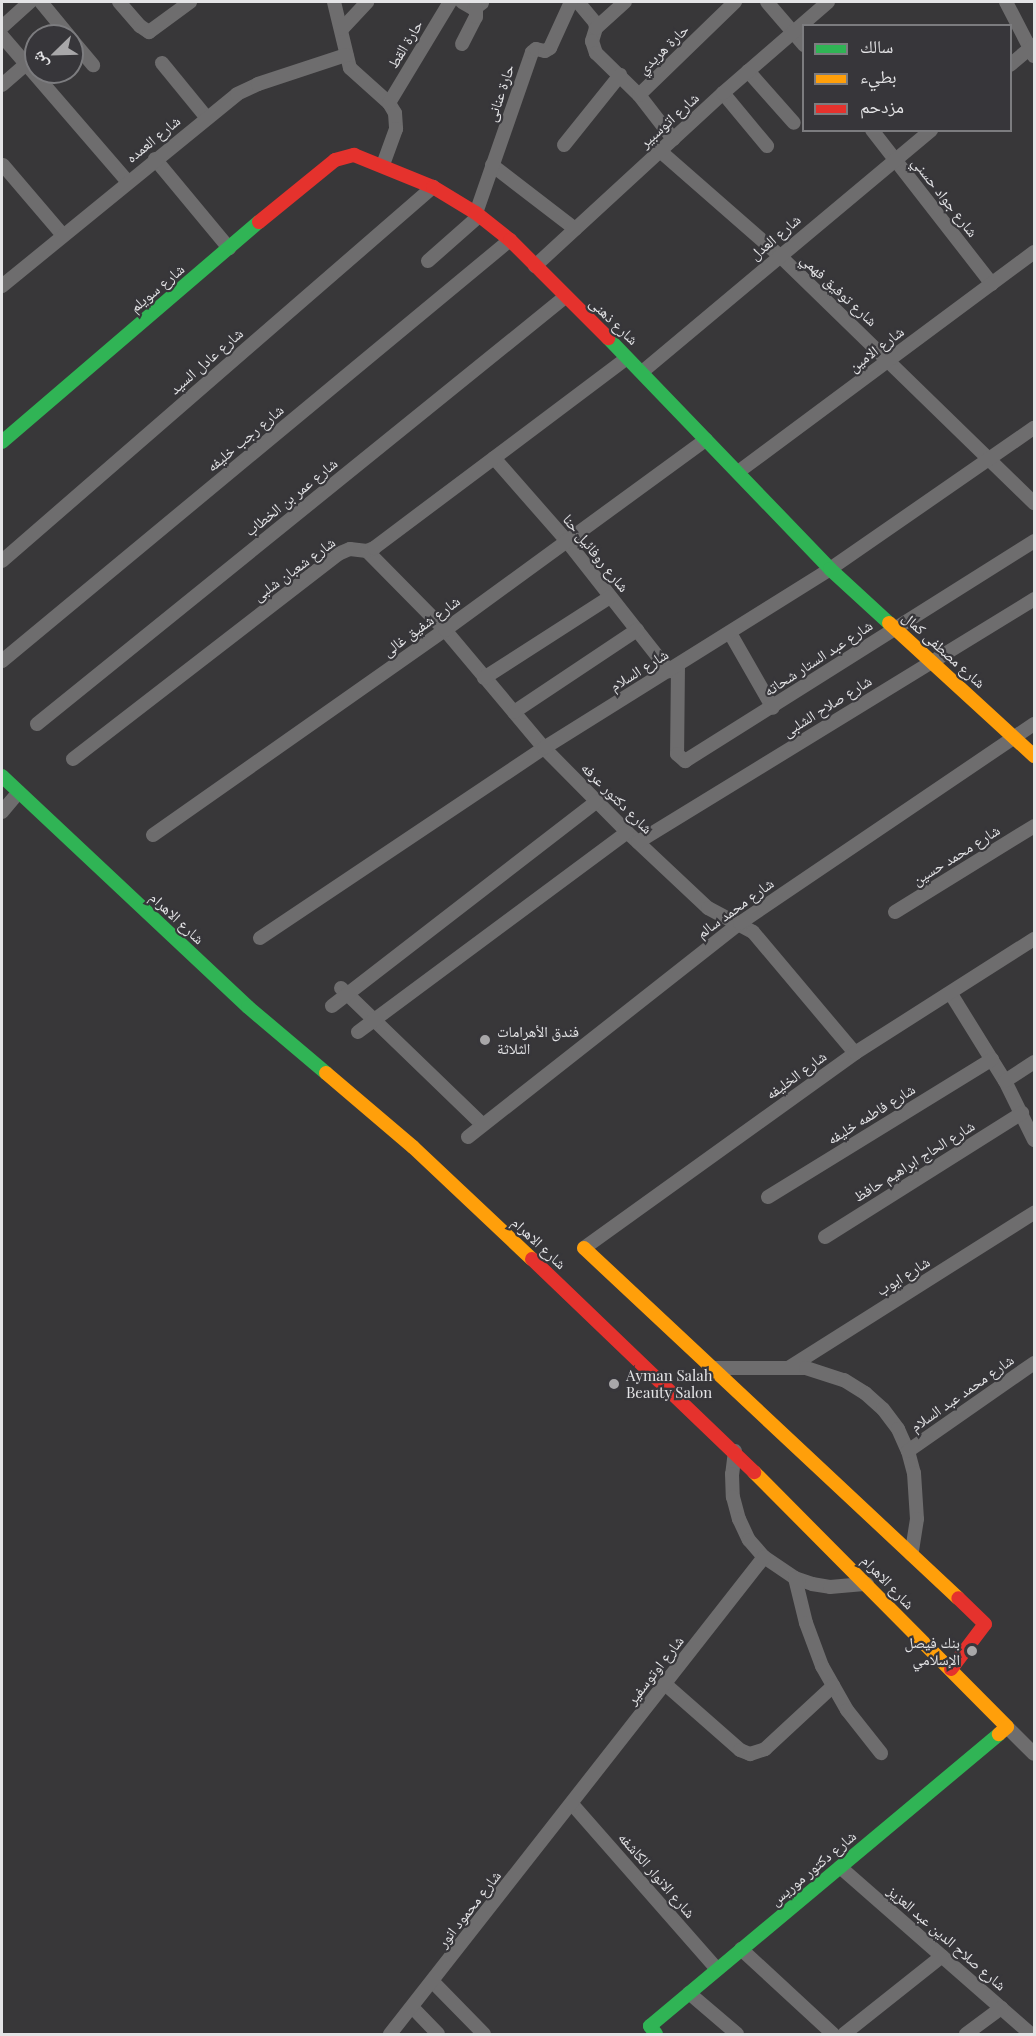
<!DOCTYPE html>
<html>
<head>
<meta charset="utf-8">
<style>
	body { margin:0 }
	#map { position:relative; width:1036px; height:2036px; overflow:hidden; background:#383739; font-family:"Playfair Display","Noto Naskh Arabic",serif }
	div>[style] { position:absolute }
	.street>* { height:14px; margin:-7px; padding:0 7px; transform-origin:7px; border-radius:7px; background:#6e6d6e }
	.fast>* { height:14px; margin:-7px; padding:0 7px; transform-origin:7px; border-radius:7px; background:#30b455 }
	.slow>* { height:14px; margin:-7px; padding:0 7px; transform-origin:7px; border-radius:7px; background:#ff9f0a }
	.jam>* { height:14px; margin:-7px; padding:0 7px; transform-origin:7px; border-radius:7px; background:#e5322d }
	.dots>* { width:16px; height:16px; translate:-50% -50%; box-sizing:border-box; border:3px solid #37363a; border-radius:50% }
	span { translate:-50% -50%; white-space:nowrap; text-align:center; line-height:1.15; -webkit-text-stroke:4.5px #37363a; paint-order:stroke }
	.street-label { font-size:15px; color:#e4e4e6 }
	.poi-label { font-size:15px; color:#e4e4e6 }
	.left { translate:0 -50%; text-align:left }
	.right { translate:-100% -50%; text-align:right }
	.frame { position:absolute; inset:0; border:3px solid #e4e4e6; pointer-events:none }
	.legend { position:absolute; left:802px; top:24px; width:210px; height:108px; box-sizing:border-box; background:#37363a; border:2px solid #7c7c7f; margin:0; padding:8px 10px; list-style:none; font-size:18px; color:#e4e4e6 }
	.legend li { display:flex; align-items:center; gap:12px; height:30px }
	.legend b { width:30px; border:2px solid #7c7c7f }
	.north { position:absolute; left:24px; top:24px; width:60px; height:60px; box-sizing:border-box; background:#37363a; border:2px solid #7c7c7f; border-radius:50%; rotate:247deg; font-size:16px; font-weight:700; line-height:24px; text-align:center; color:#e4e4e6 }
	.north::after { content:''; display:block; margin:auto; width:21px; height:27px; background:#a8a7a9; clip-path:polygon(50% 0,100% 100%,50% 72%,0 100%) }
</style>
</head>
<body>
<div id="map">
	<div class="street">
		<i style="left:41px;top:2px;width:44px;rotate:50.5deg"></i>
		<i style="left:119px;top:2px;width:32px;rotate:49deg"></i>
		<i style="left:140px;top:26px;width:11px;rotate:34deg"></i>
		<i style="left:149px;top:32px;width:51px;rotate:-36.2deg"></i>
		<i style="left:334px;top:2px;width:68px;rotate:76.4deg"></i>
		<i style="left:350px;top:68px;width:52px;rotate:41.9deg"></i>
		<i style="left:389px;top:103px;width:12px;rotate:59deg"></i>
		<i style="left:395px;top:113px;width:16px;rotate:86deg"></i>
		<i style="left:396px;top:129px;width:38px;rotate:110deg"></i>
		<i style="left:462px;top:2px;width:14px;rotate:30deg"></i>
		<i style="left:474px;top:9px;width:10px;rotate:-37deg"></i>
		<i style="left:578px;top:2px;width:26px;rotate:50deg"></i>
		<i style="left:595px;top:22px;width:6px;rotate:81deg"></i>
		<i style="left:596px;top:28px;width:14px;rotate:107deg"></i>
		<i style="left:592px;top:41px;width:13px;rotate:72deg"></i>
		<i style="left:596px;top:53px;width:60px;rotate:44.3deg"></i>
		<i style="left:639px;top:95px;width:56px;rotate:52.3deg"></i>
		<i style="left:767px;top:2px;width:57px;rotate:49.3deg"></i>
		<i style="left:1006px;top:2px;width:61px;rotate:62.6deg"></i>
		<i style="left:2px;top:27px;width:38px;rotate:-42deg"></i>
		<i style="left:596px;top:28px;width:39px;rotate:-42deg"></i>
		<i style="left:342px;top:29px;width:37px;rotate:-47deg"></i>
		<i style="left:2px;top:36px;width:191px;rotate:49.2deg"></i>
		<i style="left:72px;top:40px;width:33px;rotate:50deg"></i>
		<i style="left:462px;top:44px;width:30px;rotate:-63deg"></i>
		<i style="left:476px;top:17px;width:9px;rotate:-90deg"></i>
		<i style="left:162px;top:63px;width:71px;rotate:50.7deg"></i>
		<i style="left:1010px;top:65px;width:31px;rotate:-40deg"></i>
		<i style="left:748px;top:71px;width:69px;rotate:48.5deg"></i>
		<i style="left:2px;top:85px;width:32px;rotate:-41deg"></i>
		<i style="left:723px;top:93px;width:69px;rotate:50.3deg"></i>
		<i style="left:639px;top:95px;width:134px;rotate:-44.1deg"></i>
		<i style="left:389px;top:103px;width:118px;rotate:-58.9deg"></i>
		<i style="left:872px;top:130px;width:195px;rotate:52.1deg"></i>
		<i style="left:564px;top:145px;width:90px;rotate:-51.3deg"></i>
		<i style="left:660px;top:151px;width:158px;rotate:41.2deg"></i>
		<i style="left:779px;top:255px;width:356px;rotate:44.2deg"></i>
		<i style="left:155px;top:159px;width:116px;rotate:50.3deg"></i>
		<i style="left:3px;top:165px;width:91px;rotate:49.5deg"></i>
		<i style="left:492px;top:165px;width:105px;rotate:37.6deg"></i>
		<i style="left:476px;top:213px;width:170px;rotate:-70.8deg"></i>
		<i style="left:532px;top:52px;width:5px;rotate:-37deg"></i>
		<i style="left:536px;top:49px;width:9px;rotate:13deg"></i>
		<i style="left:545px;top:51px;width:6px;rotate:-31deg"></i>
		<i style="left:550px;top:48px;width:51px;rotate:-65.5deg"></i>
		<i style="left:428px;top:261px;width:68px;rotate:-41.4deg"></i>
		<i style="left:535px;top:266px;width:255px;rotate:-42.6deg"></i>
		<i style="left:723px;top:93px;width:139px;rotate:-40.9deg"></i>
		<i style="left:2px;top:286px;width:303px;rotate:-39.2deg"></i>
		<i style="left:237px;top:94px;width:23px;rotate:-25deg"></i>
		<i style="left:258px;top:84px;width:93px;rotate:-18.2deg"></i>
		<i style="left:642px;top:372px;width:377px;rotate:-39.9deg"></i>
		<i style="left:494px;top:458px;width:109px;rotate:48.7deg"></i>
		<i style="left:566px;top:540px;width:167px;rotate:51.8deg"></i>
		<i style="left:738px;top:472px;width:369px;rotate:-36.6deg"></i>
		<i style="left:367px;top:551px;width:111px;rotate:45.4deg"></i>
		<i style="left:445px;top:630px;width:154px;rotate:50deg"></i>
		<i style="left:544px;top:748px;width:118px;rotate:45.3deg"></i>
		<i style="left:627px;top:832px;width:111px;rotate:43.2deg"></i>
		<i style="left:708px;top:908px;width:51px;rotate:28.1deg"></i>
		<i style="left:753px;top:932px;width:158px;rotate:49.9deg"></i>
		<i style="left:2px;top:561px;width:571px;rotate:-40.95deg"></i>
		<i style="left:730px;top:633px;width:86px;rotate:60.2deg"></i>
		<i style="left:2px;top:661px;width:660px;rotate:-39.65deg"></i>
		<i style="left:678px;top:665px;width:89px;rotate:90.6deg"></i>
		<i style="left:677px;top:754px;width:11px;rotate:41deg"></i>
		<i style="left:685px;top:761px;width:413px;rotate:-32.2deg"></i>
		<i style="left:484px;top:678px;width:150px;rotate:-32.7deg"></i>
		<i style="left:514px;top:712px;width:148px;rotate:-33.7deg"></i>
		<i style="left:37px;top:724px;width:679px;rotate:-38.96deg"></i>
		<i style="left:73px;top:759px;width:335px;rotate:-37.7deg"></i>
		<i style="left:338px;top:554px;width:13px;rotate:-23deg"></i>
		<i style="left:350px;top:549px;width:17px;rotate:7deg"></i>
		<i style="left:367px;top:551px;width:8px;rotate:-23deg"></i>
		<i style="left:374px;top:548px;width:316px;rotate:-36.9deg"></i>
		<i style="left:2px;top:812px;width:26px;rotate:-50deg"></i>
		<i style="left:153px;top:835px;width:357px;rotate:-35.1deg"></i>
		<i style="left:445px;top:630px;width:323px;rotate:-36.1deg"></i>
		<i style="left:638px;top:842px;width:465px;rotate:-31.5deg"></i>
		<i style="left:895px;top:912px;width:163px;rotate:-31.7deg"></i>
		<i style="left:260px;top:938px;width:342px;rotate:-33.8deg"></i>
		<i style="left:544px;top:748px;width:337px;rotate:-32deg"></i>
		<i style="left:830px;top:569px;width:248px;rotate:-34.7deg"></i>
		<i style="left:341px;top:988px;width:196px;rotate:44deg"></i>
		<i style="left:951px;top:994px;width:102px;rotate:58.2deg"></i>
		<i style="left:1005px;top:1081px;width:66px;rotate:63.8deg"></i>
		<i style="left:332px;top:1006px;width:334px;rotate:-37.7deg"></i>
		<i style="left:358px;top:1032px;width:335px;rotate:-36.6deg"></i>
		<i style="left:1005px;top:1081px;width:35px;rotate:-33deg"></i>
		<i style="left:468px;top:1137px;width:346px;rotate:-38.2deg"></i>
		<i style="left:740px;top:923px;width:355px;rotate:-34.1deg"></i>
		<i style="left:768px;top:1197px;width:263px;rotate:-31.6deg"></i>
		<i style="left:825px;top:1237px;width:233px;rotate:-32.2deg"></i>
		<i style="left:584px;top:1248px;width:334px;rotate:-35.7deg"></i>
		<i style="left:855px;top:1053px;width:212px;rotate:-32.5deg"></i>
		<i style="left:790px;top:1367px;width:289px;rotate:-32.3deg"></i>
		<i style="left:712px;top:1368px;width:94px"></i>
		<i style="left:806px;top:1368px;width:40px;rotate:18deg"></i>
		<i style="left:844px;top:1380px;width:25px;rotate:32deg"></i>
		<i style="left:865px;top:1393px;width:24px;rotate:42deg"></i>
		<i style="left:883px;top:1409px;width:25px;rotate:53deg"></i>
		<i style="left:898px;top:1429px;width:24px;rotate:66deg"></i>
		<i style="left:908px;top:1451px;width:23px;rotate:75deg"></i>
		<i style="left:914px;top:1473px;width:46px;rotate:86.3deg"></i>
		<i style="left:917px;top:1519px;width:36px;rotate:99deg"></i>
		<i style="left:735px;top:1451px;width:23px;rotate:97deg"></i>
		<i style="left:732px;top:1474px;width:23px;rotate:88deg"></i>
		<i style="left:733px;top:1497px;width:23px;rotate:75deg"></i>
		<i style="left:739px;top:1519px;width:23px;rotate:65deg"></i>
		<i style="left:749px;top:1540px;width:23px;rotate:49deg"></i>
		<i style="left:764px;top:1557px;width:37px;rotate:34deg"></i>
		<i style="left:795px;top:1578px;width:18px;rotate:19deg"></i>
		<i style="left:812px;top:1584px;width:18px;rotate:9deg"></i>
		<i style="left:830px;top:1587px;width:37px;rotate:-5deg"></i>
		<i style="left:908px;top:1451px;width:154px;rotate:-34.9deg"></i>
		<i style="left:795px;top:1578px;width:46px;rotate:76.3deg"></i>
		<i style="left:806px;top:1623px;width:46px;rotate:69.6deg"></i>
		<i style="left:822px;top:1666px;width:51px;rotate:60.4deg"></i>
		<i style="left:847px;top:1710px;width:55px;rotate:51.7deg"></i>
		<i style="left:665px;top:1684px;width:100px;rotate:41.3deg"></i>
		<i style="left:740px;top:1750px;width:11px;rotate:22deg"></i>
		<i style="left:750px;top:1754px;width:16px;rotate:-18deg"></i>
		<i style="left:765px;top:1749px;width:93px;rotate:-42.8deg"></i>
		<i style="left:1007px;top:1727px;width:38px;rotate:45deg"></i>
		<i style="left:572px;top:1804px;width:220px;rotate:48.7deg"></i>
		<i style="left:840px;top:1867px;width:254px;rotate:41.2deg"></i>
		<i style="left:741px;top:1949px;width:125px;rotate:42.7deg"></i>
		<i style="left:433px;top:1982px;width:73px;rotate:45.6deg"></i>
		<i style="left:689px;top:1993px;width:63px;rotate:40.5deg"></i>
		<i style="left:413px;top:2008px;width:36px;rotate:46deg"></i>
		<i style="left:390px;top:2034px;width:606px;rotate:-51.9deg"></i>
		<i style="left:844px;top:2034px;width:125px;rotate:-38.5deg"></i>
		<i style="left:966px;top:2034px;width:44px;rotate:-36.6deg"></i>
	</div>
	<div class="fast">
		<i style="left:608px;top:338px;width:320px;rotate:46.1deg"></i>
		<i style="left:830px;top:569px;width:80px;rotate:42.5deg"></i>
		<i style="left:2px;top:442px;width:338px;rotate:-40.6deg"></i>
		<i style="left:2px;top:776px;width:337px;rotate:43.2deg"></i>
		<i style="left:248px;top:1007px;width:102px;rotate:40.2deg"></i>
		<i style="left:656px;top:2034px;width:10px;rotate:-127deg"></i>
		<i style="left:650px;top:2026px;width:455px;rotate:-39.9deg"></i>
	</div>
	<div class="slow">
		<i style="left:889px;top:623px;width:197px;rotate:42.5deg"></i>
		<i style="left:326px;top:1073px;width:114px;rotate:40.4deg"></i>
		<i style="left:413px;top:1147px;width:163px;rotate:43.3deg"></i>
		<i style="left:584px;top:1248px;width:512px;rotate:43.1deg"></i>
		<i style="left:754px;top:1472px;width:359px;rotate:45.2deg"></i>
		<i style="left:1007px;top:1727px;width:11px;rotate:139deg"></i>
	</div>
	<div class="jam">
		<i style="left:259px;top:222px;width:98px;rotate:-39.2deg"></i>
		<i style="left:335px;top:160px;width:20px;rotate:-15deg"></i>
		<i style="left:354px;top:155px;width:85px;rotate:22.1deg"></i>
		<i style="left:433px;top:187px;width:50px;rotate:31.2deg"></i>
		<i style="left:476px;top:213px;width:43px;rotate:38.5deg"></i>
		<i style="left:510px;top:240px;width:139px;rotate:45deg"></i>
		<i style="left:532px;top:1259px;width:308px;rotate:43.8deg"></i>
		<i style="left:951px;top:1669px;width:56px;rotate:-52.9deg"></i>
		<i style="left:985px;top:1624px;width:37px;rotate:-136deg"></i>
	</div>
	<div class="dots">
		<i style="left:485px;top:1040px;background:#a8a7a9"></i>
		<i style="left:614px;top:1384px;background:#a8a7a9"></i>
		<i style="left:972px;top:1651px;background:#a8a7a9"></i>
	</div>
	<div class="street-label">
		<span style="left:405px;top:44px;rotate:-59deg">حارة القط</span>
		<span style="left:663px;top:49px;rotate:-44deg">حارة هريدي</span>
		<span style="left:500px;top:93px;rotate:-71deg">حارة عنانى</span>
		<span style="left:669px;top:120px;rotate:-42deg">شارع اتوسبير</span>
		<span style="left:153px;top:139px;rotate:-39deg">شارع العمده</span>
		<span style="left:945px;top:197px;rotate:52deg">شارع جواد حسني</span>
		<span style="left:775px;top:237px;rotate:-40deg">شارع العدل</span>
		<span style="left:157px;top:288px;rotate:-40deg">شارع سويلم</span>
		<span style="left:839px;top:290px;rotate:43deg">شارع توفيق فهمي</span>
		<span style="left:614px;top:321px;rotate:44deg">شارع ذهنى</span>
		<span style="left:876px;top:349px;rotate:-37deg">شارع الامين</span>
		<span style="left:206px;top:361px;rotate:-41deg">شارع عادل السيد</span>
		<span style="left:245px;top:438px;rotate:-40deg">شارع رجب خليفه</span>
		<span style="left:291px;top:497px;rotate:-39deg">شارع عمر بن الخطاب</span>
		<span style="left:596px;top:553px;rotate:51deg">شارع روفائيل حنا</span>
		<span style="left:294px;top:569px;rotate:-36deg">شارع شعبان شلبى</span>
		<span style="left:421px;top:626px;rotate:-36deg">شارع شفيق غالى</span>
		<span style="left:944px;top:650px;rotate:42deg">شارع مصطفى كمال</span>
		<span style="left:818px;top:658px;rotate:-33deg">شارع عبد الستار شحاته</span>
		<span style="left:639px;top:670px;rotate:-32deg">شارع السلام</span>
		<span style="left:827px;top:706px;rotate:-32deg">شارع صلاح الشلبى</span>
		<span style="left:617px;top:798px;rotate:45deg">شارع دكتور عرفه</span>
		<span style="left:956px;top:855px;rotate:-32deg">شارع محمد حسين</span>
		<span style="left:735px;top:908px;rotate:-36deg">شارع محمد سالم</span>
		<span style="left:177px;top:918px;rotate:43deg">شارع الاهرام</span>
		<span style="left:796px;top:1075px;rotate:-36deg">شارع الخليفه</span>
		<span style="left:871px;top:1114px;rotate:-32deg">شارع فاطمه خليفه</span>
		<span style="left:914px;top:1161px;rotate:-32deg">شارع الحاج ابراهيم حافظ</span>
		<span style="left:539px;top:1243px;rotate:43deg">شارع الاهرام</span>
		<span style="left:903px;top:1276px;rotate:-32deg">شارع ايوب</span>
		<span style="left:962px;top:1393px;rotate:-35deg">شارع محمد عبد السلام</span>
		<span style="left:888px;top:1582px;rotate:46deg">شارع الاهرام</span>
		<span style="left:655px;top:1670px;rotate:-52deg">شارع اوتوسفير</span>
		<span style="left:813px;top:1868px;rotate:-40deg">شارع دكتور موريس</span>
		<span style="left:657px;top:1875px;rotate:49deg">شارع الانوار الكاشفه</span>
		<span style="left:469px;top:1909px;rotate:-52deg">شارع محمود انور</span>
		<span style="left:947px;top:1938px;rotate:41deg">شارع صلاح الدين عبد العزيز</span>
	</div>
	<div class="poi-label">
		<span class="left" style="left:497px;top:1040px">فندق الأهرامات<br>الثلاثة</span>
		<span class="left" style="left:626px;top:1384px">Ayman Salah<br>Beauty Salon</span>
		<span class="right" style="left:960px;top:1651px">بنك فيصل<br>الإسلامي</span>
	</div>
	<div class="frame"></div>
	<ul class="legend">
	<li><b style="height:8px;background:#30b455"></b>سالك</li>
	<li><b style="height:8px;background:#ff9f0a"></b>بطيء</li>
	<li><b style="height:8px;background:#e5322d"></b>مزدحم</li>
	</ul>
	<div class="north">ش</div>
</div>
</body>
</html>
